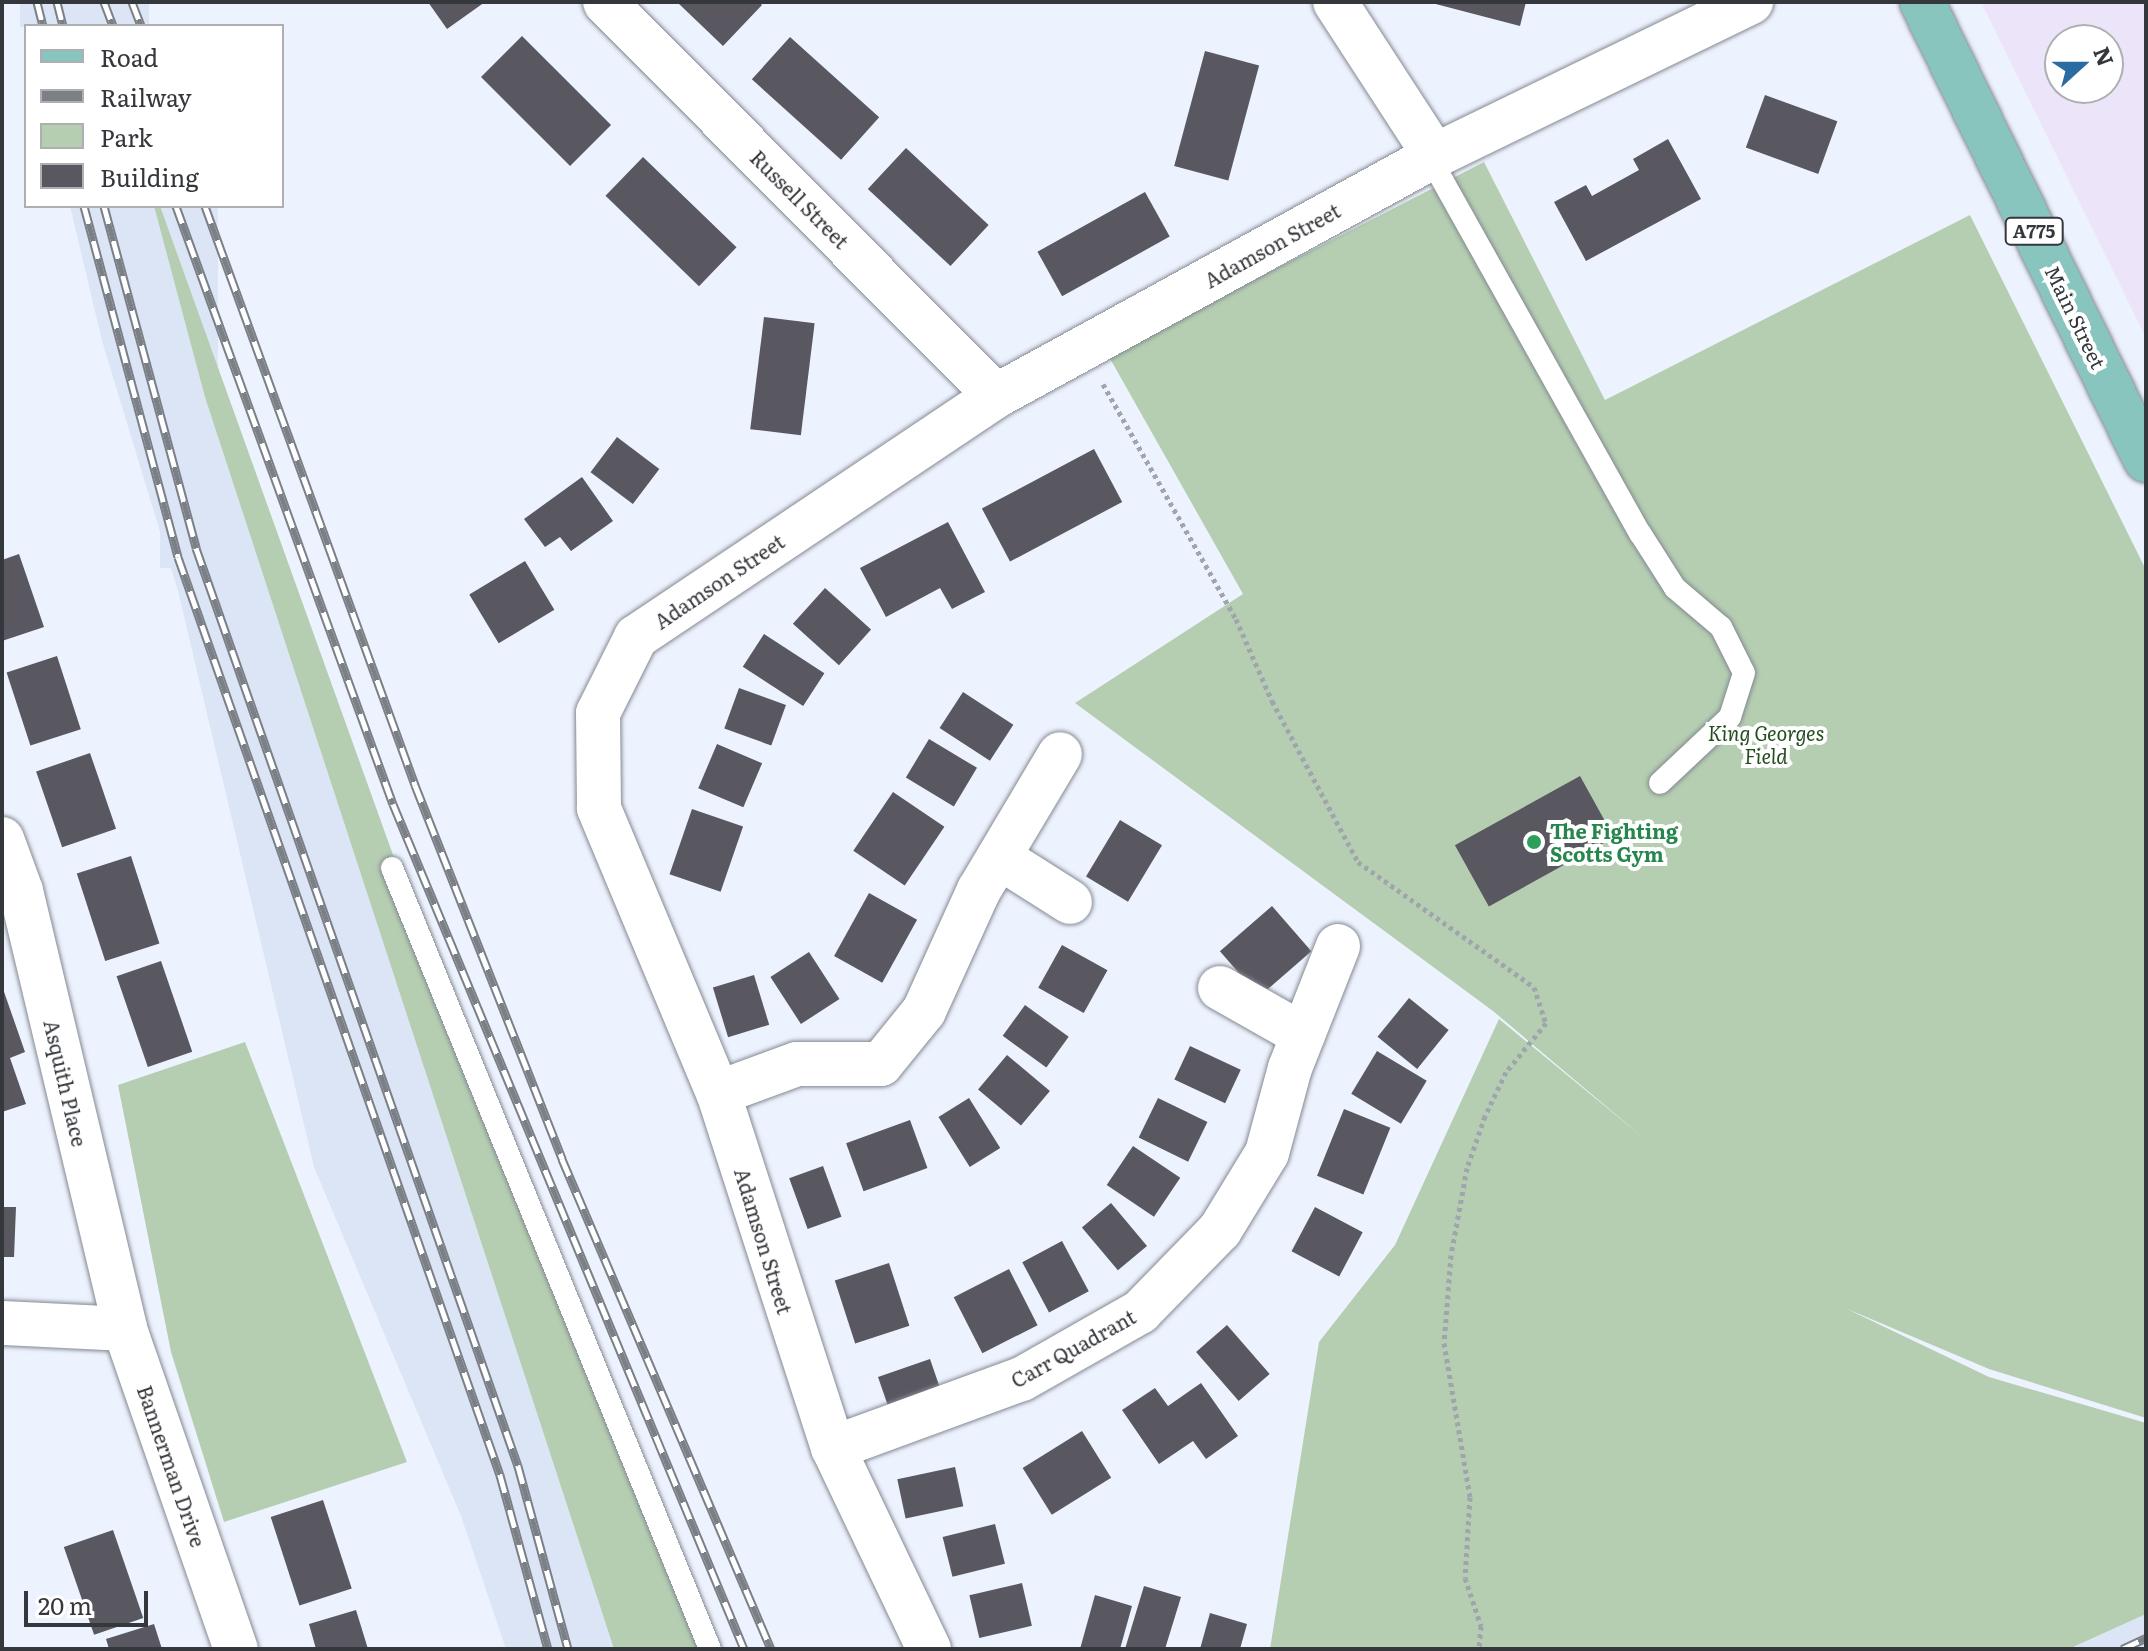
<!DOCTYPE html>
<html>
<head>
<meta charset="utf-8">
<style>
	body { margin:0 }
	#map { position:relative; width:2148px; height:1651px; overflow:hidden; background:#edf3fe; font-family:Literata,serif }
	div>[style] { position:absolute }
	.built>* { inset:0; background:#dce5f6; transform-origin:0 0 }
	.industrial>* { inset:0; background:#ece5fa }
	.green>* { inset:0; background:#b5ceb1 }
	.building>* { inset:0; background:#595760; transform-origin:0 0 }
	.path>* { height:5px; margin-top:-2.5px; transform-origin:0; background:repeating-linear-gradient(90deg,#a0a5ad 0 4px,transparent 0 8px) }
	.roads { filter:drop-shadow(0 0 2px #848992) drop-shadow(0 0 2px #848992) }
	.lane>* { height:22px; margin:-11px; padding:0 11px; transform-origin:11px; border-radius:11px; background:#fff }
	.street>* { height:44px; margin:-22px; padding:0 22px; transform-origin:22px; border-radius:22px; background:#fff }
	.primary>* { height:44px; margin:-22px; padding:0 22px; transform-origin:22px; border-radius:22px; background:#89c5bf }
	.rail>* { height:9px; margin-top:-4.5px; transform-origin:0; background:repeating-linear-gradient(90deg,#fff 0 18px,#7b7f86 0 36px); box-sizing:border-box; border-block:2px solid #7b7f86 }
	.dots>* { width:22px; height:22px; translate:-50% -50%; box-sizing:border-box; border:4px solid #fff; border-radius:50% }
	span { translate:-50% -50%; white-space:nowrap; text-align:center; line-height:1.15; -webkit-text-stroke:8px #fff; paint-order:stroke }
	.shield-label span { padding:2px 6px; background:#fff; border:2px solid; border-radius:6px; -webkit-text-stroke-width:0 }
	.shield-label { font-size:18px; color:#34373b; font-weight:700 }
	.street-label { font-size:20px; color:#34373b }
	.park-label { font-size:20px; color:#234d1e; font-style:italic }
	.leisure-label { font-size:20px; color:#27864d; font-weight:700 }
	.left { translate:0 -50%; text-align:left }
	.frame { position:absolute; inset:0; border:4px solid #34373b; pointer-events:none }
	.legend { position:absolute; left:24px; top:24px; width:260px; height:184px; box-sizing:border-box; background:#fff; border:2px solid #aeafb1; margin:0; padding:10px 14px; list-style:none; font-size:24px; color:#34373b }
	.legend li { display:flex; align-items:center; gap:16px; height:40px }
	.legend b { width:40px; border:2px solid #aeafb1 }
	.north { position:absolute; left:2044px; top:24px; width:80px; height:80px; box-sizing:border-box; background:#fff; border:2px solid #aeafb1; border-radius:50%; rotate:69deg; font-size:22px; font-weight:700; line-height:32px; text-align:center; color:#34373b }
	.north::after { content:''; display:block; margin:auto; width:28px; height:36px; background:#2a6ca1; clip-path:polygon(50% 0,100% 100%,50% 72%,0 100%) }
	.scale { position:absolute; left:24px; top:1591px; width:124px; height:36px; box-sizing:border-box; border:4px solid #34373b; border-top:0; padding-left:10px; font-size:24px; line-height:28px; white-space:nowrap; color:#34373b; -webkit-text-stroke:6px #fff; paint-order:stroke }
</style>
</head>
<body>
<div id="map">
	<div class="built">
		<i style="left:20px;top:2px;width:129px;height:25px"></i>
		<i style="clip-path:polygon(70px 206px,154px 206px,205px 397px,614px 1649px,506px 1649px,461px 1516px,314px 1167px,178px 591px,102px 341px)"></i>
		<i style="left:160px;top:206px;width:58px;height:362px"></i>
		<i style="clip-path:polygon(2146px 1614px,2146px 1649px,2070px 1649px)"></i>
	</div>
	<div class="industrial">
		<i style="clip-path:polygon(evenodd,1981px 2px,2146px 2px,2146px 338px,1981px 2px,2060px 40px,2108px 40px,2108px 88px,2060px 88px,2060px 40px)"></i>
	</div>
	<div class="green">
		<i style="clip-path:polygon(1484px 162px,1605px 400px,1970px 215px,2146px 570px,2146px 1418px,1989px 1369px,1845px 1308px,1989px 1377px,2146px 1423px,2146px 1614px,2069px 1649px,1270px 1649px,1319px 1342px,1395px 1245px,1499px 1019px,1646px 1140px,1493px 1011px,1075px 703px,1243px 594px,1108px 355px)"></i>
		<i style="clip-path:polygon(154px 206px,160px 206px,425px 944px,718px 1649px,614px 1649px,205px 397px)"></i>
		<i style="clip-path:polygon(245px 1042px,407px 1462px,224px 1522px,171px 1352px,118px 1085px)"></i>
	</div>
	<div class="building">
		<i style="clip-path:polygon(428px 2px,485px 2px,447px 29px)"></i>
		<i style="clip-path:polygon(677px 2px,759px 2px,762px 5px,723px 46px)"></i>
		<i style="clip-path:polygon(1428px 2px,1526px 2px,1520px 26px)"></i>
		<i style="left:522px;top:36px;width:126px;height:58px;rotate:45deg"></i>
		<i style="left:790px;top:37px;width:120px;height:57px;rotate:42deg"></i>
		<i style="left:1205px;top:51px;width:56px;height:119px;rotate:15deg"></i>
		<i style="left:1765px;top:95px;width:77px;height:56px;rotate:20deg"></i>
		<i style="clip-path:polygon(1668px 139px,1701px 199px,1586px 261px,1554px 202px,1586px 185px,1592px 196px,1639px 170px,1633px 159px)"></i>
		<i style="left:906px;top:148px;width:113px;height:56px;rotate:43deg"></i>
		<i style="left:643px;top:157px;width:130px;height:54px;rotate:44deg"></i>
		<i style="left:1145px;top:192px;width:51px;height:123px;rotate:61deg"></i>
		<i style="left:764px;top:317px;width:51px;height:113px;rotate:7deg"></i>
		<i style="left:617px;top:437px;width:53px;height:44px;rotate:37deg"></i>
		<i style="left:1094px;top:449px;width:60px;height:127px;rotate:62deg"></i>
		<i style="clip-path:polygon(582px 477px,613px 521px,571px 551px,560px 537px,545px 547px,524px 519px)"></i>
		<i style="clip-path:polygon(948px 522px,985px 592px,952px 609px,940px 588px,886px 617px,860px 568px)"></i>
		<i style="clip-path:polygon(19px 554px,44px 627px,2px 641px,2px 560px)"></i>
		<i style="left:525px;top:561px;width:57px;height:65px;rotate:59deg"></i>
		<i style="left:825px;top:588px;width:62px;height:48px;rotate:42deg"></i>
		<i style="left:764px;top:634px;width:72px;height:39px;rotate:33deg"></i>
		<i style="left:57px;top:656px;width:77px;height:53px;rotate:72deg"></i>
		<i style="left:739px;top:688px;width:50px;height:43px;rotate:20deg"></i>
		<i style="left:963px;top:692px;width:60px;height:43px;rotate:33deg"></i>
		<i style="left:929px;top:739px;width:56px;height:45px;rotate:31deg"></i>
		<i style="left:717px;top:744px;width:49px;height:48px;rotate:23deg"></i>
		<i style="left:90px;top:753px;width:80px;height:57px;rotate:71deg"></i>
		<i style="left:1580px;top:776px;width:70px;height:143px;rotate:61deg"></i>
		<i style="left:893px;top:792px;width:62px;height:71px;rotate:34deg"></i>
		<i style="left:692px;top:809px;width:54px;height:69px;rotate:19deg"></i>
		<i style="left:1120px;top:820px;width:49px;height:66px;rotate:31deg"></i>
		<i style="left:131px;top:856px;width:92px;height:57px;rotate:72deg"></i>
		<i style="left:869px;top:893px;width:55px;height:72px;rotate:29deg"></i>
		<i style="left:1272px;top:906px;width:60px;height:69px;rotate:49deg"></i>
		<i style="left:1062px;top:945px;width:52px;height:49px;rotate:29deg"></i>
		<i style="left:809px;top:952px;width:56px;height:46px;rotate:57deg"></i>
		<i style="left:161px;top:961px;width:96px;height:47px;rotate:71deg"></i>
		<i style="left:754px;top:975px;width:52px;height:43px;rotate:73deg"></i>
		<i style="clip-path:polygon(2px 986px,25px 1052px,10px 1058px,26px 1104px,2px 1112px)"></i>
		<i style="left:1409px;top:998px;width:51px;height:50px;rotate:39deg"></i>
		<i style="left:1025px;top:1005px;width:54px;height:38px;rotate:36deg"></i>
		<i style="left:1190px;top:1046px;width:56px;height:37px;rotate:25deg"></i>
		<i style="left:1377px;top:1051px;width:58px;height:50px;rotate:31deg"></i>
		<i style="left:1007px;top:1055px;width:56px;height:45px;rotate:40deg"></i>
		<i style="left:969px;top:1098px;width:59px;height:36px;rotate:58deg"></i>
		<i style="left:1158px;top:1098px;width:55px;height:44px;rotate:26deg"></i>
		<i style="left:1344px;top:1109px;width:50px;height:72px;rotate:22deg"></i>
		<i style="left:910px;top:1120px;width:51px;height:68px;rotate:70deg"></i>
		<i style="left:1133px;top:1146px;width:57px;height:47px;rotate:34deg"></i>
		<i style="left:823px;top:1166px;width:54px;height:36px;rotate:70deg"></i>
		<i style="left:1111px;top:1203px;width:56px;height:38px;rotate:50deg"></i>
		<i style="clip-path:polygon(2px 1207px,16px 1207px,14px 1257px,2px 1257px)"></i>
		<i style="left:1315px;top:1207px;width:54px;height:50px;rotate:28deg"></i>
		<i style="left:1062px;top:1241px;width:57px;height:45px;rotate:62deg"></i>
		<i style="left:889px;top:1263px;width:66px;height:57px;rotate:72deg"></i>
		<i style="left:1009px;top:1269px;width:63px;height:62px;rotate:63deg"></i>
		<i style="left:1227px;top:1325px;width:65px;height:41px;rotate:49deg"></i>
		<i style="left:930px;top:1359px;width:42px;height:55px;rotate:71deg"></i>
		<i style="clip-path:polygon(1201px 1383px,1238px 1436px,1206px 1459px,1193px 1441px,1159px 1464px,1122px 1410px,1155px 1388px,1168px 1406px)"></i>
		<i style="left:1082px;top:1431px;width:55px;height:70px;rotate:58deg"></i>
		<i style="left:955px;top:1467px;width:40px;height:59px;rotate:78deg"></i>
		<i style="left:323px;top:1500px;width:93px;height:55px;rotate:72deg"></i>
		<i style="left:995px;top:1524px;width:41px;height:54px;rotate:76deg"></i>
		<i style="left:113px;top:1530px;width:93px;height:52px;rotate:71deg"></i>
		<i style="left:1022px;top:1583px;width:44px;height:54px;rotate:77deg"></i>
		<i style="clip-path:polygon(1144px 1586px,1181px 1597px,1165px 1649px,1125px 1649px)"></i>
		<i style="clip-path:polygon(1095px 1595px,1132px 1606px,1120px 1649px,1080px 1649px)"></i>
		<i style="clip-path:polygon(356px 1610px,368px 1649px,316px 1649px,309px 1624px)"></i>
		<i style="clip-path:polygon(1210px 1613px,1247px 1624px,1240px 1649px,1200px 1649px)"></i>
		<i style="clip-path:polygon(154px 1624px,162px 1649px,109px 1649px,106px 1639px)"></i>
	</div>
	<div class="path">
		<i style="left:1103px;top:384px;width:270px;rotate:60.5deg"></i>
		<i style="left:1236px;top:619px;width:90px;rotate:66.3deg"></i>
		<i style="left:1272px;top:701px;width:183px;rotate:61.9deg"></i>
		<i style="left:1358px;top:862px;width:216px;rotate:35.4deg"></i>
		<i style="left:1534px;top:987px;width:38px;rotate:72deg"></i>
		<i style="left:1546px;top:1023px;width:63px;rotate:129.2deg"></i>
		<i style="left:1506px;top:1072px;width:49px;rotate:115.5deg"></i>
		<i style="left:1485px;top:1116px;width:55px;rotate:109.1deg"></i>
		<i style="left:1467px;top:1168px;width:88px;rotate:100.4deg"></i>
		<i style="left:1451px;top:1255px;width:88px;rotate:94.5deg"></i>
		<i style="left:1444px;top:1343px;width:156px;rotate:80.4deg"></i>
		<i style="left:1470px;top:1497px;width:81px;rotate:93.5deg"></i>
		<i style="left:1465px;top:1578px;width:51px;rotate:71.6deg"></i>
		<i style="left:1481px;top:1626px;width:23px;rotate:95deg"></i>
	</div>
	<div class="roads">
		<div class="lane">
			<i style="left:1430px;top:158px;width:430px;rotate:60.8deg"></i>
			<i style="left:1640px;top:533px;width:65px;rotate:57.5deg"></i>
			<i style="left:1675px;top:588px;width:60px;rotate:40.3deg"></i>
			<i style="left:1721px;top:627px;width:51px;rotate:63.4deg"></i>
			<i style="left:1744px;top:673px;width:46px;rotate:107.7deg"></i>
			<i style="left:1730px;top:717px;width:96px;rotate:136.7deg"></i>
			<i style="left:392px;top:868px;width:843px;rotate:67.85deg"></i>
		</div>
		<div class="street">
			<i style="left:605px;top:2px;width:555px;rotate:45.22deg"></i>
			<i style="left:1335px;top:2px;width:184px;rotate:57deg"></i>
			<i style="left:2px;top:839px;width:55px;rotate:69.9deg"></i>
			<i style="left:21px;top:891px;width:450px;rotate:76.6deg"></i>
			<i style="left:125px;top:1329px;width:339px;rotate:70.9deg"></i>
			<i style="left:999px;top:857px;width:84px;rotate:32.4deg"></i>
			<i style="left:1220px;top:988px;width:95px;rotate:29.5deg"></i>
			<i style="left:718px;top:1093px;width:84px;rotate:-20.2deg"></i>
			<i style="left:797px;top:1064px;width:84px"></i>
			<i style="left:881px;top:1064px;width:68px;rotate:-50.9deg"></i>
			<i style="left:924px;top:1011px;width:133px;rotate:-65.6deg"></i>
			<i style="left:979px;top:890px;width:158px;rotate:-59.2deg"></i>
			<i style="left:2px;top:1323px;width:123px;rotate:2.8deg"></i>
			<i style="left:833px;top:1448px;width:201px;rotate:-20.1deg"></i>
			<i style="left:1022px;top:1379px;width:136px;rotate:-29.6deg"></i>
			<i style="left:1140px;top:1312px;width:115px;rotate:-45.7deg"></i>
			<i style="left:1220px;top:1230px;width:90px;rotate:-58.6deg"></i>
			<i style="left:1267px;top:1153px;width:88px;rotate:-74.9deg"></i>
			<i style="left:1290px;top:1068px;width:131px;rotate:-68.5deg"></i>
			<i style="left:929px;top:1649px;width:223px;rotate:-115.5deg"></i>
			<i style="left:833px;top:1448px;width:373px;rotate:-107.9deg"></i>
			<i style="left:718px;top:1093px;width:309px;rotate:-112.7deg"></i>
			<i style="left:599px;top:808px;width:95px;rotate:-90.6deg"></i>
			<i style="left:598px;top:713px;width:85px;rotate:-63.4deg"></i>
			<i style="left:636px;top:637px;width:433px;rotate:-33.8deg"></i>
			<i style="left:996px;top:396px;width:495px;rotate:-28.7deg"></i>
			<i style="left:1430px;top:158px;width:357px;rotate:-25.9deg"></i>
		</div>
		<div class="primary">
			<i style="left:1922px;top:2px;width:510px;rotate:63.94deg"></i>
		</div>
	</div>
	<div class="rail">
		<i style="left:37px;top:2px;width:25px;rotate:76deg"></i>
		<i style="left:57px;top:2px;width:25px;rotate:76deg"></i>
		<i style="left:104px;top:2px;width:26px;rotate:69deg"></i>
		<i style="left:132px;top:2px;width:26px;rotate:69deg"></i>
		<i style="left:84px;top:206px;width:363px;rotate:75deg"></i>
		<i style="left:178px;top:557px;width:973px;rotate:70.67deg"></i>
		<i style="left:500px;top:1475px;width:180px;rotate:74.6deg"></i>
		<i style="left:104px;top:206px;width:354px;rotate:74.9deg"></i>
		<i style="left:196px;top:548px;width:973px;rotate:70.67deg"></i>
		<i style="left:518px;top:1466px;width:190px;rotate:74.7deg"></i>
		<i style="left:176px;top:206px;width:636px;rotate:70.06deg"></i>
		<i style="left:393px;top:804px;width:915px;rotate:67.44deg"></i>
		<i style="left:205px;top:206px;width:616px;rotate:70.06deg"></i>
		<i style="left:415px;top:785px;width:402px;rotate:68.5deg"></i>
		<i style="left:562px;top:1159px;width:533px;rotate:66.9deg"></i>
		<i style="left:2122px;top:1649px;width:26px;rotate:-25deg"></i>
	</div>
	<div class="dots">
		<i style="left:1534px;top:842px;background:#2e9e5b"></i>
	</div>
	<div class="shield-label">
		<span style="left:2034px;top:231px">A775</span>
	</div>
	<div class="street-label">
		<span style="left:800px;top:199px;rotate:45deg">Russell Street</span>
		<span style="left:1272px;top:245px;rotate:-29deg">Adamson Street</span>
		<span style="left:2076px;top:317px;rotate:64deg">Main Street</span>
		<span style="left:719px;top:581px;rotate:-34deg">Adamson Street</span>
		<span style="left:66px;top:1083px;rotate:77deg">Asquith Place</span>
		<span style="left:764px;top:1241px;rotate:73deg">Adamson Street</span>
		<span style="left:1073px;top:1348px;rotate:-29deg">Carr Quadrant</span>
		<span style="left:172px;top:1466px;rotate:71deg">Bannerman Drive</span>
	</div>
	<div class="park-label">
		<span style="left:1766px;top:744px">King Georges<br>Field</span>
	</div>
	<div class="leisure-label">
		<span class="left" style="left:1550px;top:842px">The Fighting<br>Scotts Gym</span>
	</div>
	<div class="frame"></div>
	<ul class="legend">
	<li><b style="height:10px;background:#89c5bf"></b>Road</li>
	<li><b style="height:10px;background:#7b7f86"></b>Railway</li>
	<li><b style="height:22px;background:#b5ceb1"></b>Park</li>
	<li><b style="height:22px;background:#595760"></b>Building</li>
	</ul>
	<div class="north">N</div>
	<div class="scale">20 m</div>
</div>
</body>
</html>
